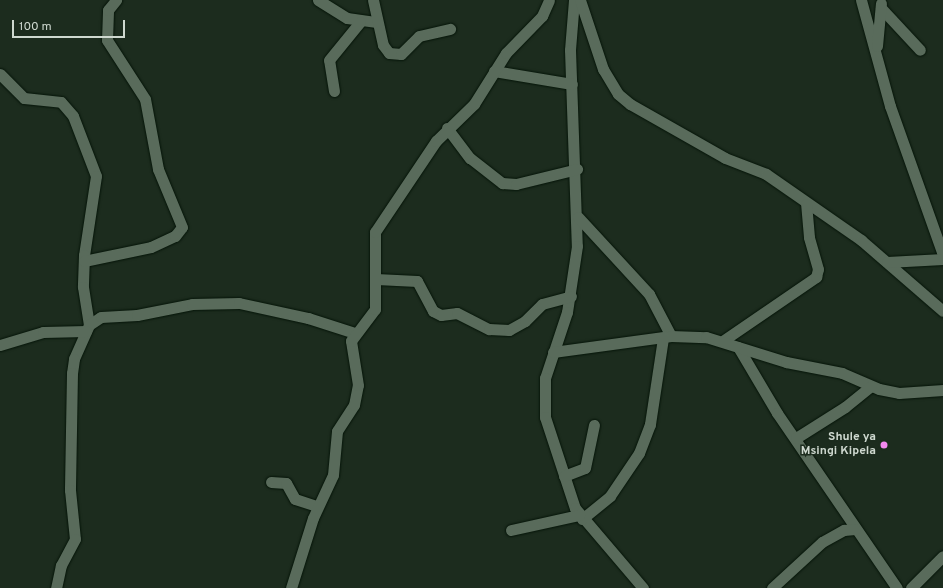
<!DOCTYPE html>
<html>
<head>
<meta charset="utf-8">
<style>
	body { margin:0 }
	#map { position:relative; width:943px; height:588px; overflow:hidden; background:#1c2c1e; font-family:Overpass,sans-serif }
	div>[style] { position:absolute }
	.roads { filter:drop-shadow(0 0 1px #051408) drop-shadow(0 0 1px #051408) }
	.minor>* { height:11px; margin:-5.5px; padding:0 5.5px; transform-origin:5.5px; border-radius:5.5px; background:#596b5b }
	.dots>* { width:11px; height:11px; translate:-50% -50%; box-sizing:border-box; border:2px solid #1c2c1e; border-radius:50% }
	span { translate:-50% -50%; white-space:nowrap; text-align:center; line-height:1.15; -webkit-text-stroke:3px #1c2c1e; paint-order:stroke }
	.poi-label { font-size:12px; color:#ced8cf; font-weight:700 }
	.right { translate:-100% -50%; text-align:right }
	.scale { position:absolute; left:12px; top:20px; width:113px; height:18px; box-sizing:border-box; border:2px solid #ced8cf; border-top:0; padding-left:5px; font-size:12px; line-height:14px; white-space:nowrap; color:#ced8cf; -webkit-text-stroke:3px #1c2c1e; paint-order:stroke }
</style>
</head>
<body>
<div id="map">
	<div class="roads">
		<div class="minor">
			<i style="left:318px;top:0;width:34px;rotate:32deg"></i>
			<i style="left:347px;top:18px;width:30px;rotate:8deg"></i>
			<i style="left:373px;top:0;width:46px;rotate:77.5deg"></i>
			<i style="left:383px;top:45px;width:10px;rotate:53deg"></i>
			<i style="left:389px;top:53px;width:12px;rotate:5deg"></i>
			<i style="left:401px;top:54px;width:25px;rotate:-45deg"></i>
			<i style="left:419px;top:36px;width:32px;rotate:-13deg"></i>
			<i style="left:574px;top:0;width:50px;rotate:94.6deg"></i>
			<i style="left:570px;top:50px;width:196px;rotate:88deg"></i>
			<i style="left:577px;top:246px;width:67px;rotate:98.6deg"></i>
			<i style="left:567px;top:312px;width:70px;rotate:108.4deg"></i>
			<i style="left:545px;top:378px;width:39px;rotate:90deg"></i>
			<i style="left:545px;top:417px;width:96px;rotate:71.8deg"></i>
			<i style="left:575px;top:508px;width:105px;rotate:49.6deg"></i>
			<i style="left:580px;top:0;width:73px;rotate:71.6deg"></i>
			<i style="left:603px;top:69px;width:29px;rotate:59deg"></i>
			<i style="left:618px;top:94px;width:16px;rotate:40deg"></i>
			<i style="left:630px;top:104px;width:109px;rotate:29.6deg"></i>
			<i style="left:725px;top:158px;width:44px;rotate:21.3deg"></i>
			<i style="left:766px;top:174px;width:116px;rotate:34.8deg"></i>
			<i style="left:861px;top:240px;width:108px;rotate:40.9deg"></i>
			<i style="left:861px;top:0;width:110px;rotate:74.7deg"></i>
			<i style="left:890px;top:106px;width:158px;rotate:70.4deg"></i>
			<i style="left:881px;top:8px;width:57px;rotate:47.1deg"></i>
			<i style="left:877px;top:46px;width:43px;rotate:-84.7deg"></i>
			<i style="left:494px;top:71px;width:79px;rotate:9.5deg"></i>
			<i style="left:0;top:74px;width:34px;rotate:45deg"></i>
			<i style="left:24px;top:98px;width:37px;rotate:6deg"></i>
			<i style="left:61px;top:102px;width:18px;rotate:49deg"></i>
			<i style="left:73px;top:116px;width:64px;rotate:69deg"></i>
			<i style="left:96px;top:176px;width:80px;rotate:98.6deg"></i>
			<i style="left:84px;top:255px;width:32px;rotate:92deg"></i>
			<i style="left:83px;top:287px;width:38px;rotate:81deg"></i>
			<i style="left:89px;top:325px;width:37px;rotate:114deg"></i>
			<i style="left:74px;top:359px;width:14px;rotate:98deg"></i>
			<i style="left:72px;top:373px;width:117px;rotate:91deg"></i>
			<i style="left:70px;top:490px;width:49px;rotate:84.2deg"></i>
			<i style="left:75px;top:539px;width:30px;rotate:118deg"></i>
			<i style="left:61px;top:565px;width:24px;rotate:102deg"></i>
			<i style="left:334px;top:91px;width:31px;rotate:-99deg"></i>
			<i style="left:329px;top:60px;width:49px;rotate:-50.8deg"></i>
			<i style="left:447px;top:128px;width:38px;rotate:53deg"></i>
			<i style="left:470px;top:158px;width:41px;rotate:38deg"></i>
			<i style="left:502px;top:183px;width:14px;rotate:4deg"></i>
			<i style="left:516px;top:184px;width:63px;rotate:-13.8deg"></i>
			<i style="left:578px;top:217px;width:105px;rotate:47.3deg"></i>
			<i style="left:649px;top:294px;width:47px;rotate:62.4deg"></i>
			<i style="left:84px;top:261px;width:68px;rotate:-11.8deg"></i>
			<i style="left:151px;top:247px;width:26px;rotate:-25deg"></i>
			<i style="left:175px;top:236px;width:11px;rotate:-52deg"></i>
			<i style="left:182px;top:227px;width:63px;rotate:-112.5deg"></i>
			<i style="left:158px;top:169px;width:71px;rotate:-100.5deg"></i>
			<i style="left:145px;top:99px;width:70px;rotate:-122.8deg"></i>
			<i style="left:107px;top:40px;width:30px;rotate:-88deg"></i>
			<i style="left:108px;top:10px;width:13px;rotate:-51deg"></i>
			<i style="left:887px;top:262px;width:56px;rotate:-3.1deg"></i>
			<i style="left:376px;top:279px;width:41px;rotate:2.8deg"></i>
			<i style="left:417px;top:281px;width:34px;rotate:62deg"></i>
			<i style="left:433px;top:311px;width:9px;rotate:27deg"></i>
			<i style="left:441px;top:315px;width:16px;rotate:-7deg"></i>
			<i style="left:457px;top:313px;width:36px;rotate:27deg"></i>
			<i style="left:489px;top:329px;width:20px;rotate:3deg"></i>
			<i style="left:509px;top:330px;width:18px;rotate:-29deg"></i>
			<i style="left:525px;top:321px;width:24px;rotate:-45deg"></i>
			<i style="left:542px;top:304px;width:30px;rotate:-15deg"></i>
			<i style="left:89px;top:325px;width:14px;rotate:-34deg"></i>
			<i style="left:101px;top:317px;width:36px;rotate:-3deg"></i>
			<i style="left:137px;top:315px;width:56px;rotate:-11.3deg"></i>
			<i style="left:192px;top:304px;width:47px;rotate:-1.2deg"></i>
			<i style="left:239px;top:303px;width:71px;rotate:12.3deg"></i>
			<i style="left:308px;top:318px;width:49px;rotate:17.7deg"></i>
			<i style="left:724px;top:340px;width:112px;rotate:-34.4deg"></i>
			<i style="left:816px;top:277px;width:8px;rotate:-76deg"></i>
			<i style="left:818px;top:269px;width:33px;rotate:-106deg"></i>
			<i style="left:809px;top:237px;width:33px;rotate:-95deg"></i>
			<i style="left:0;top:345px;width:45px;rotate:-16.8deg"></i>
			<i style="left:43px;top:332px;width:43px;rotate:-1.3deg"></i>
			<i style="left:738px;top:347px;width:77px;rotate:59.4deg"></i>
			<i style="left:777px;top:413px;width:212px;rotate:55.6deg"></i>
			<i style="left:553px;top:352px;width:119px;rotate:-7.7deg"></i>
			<i style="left:671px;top:336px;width:35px;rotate:2deg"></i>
			<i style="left:706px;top:337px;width:84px;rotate:17.4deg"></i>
			<i style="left:786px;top:362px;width:57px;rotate:11.1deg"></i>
			<i style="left:842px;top:373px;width:40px;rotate:23.4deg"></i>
			<i style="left:879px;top:389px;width:20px;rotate:11deg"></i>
			<i style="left:899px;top:393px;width:44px;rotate:-3.9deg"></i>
			<i style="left:796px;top:438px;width:58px;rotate:-32.3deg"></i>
			<i style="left:845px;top:407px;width:33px;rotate:-39deg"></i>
			<i style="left:564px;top:476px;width:22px;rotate:-21deg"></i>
			<i style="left:585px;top:468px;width:44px;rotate:-78.2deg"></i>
			<i style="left:271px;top:482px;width:15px;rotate:4deg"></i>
			<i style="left:286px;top:483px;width:18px;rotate:61deg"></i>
			<i style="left:295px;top:499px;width:23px;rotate:18deg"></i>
			<i style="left:582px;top:519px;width:36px;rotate:-39deg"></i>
			<i style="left:610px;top:496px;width:52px;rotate:-56deg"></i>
			<i style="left:639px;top:453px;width:31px;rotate:-69deg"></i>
			<i style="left:650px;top:424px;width:87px;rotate:-81.4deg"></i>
			<i style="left:511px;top:530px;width:70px;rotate:-12.4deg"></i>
			<i style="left:291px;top:588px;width:73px;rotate:-72.6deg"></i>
			<i style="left:313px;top:518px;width:47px;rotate:-65.1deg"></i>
			<i style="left:333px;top:475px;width:44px;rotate:-84.8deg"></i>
			<i style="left:337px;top:431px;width:31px;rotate:-57deg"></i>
			<i style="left:354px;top:405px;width:20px;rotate:-79deg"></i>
			<i style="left:358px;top:385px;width:45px;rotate:-99deg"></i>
			<i style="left:351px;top:341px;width:40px;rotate:-53deg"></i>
			<i style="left:375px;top:309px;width:77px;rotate:-90deg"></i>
			<i style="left:375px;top:232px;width:110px;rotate:-56.2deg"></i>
			<i style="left:436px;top:141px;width:53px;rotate:-44.2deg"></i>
			<i style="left:474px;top:104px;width:60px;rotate:-57.9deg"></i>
			<i style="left:506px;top:53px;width:52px;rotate:-45.8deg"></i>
			<i style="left:542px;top:16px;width:17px;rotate:-66deg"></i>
			<i style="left:772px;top:588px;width:68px;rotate:-42.6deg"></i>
			<i style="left:822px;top:542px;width:25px;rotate:-29deg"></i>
			<i style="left:844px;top:530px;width:11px;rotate:-5deg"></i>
			<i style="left:911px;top:588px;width:45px;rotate:-45deg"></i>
		</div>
	</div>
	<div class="dots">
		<i style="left:884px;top:445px;background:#f489f0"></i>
	</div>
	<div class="poi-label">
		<span class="right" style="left:876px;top:445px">Shule ya<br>Msingi Kipela</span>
	</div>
	<div class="scale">100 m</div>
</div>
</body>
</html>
